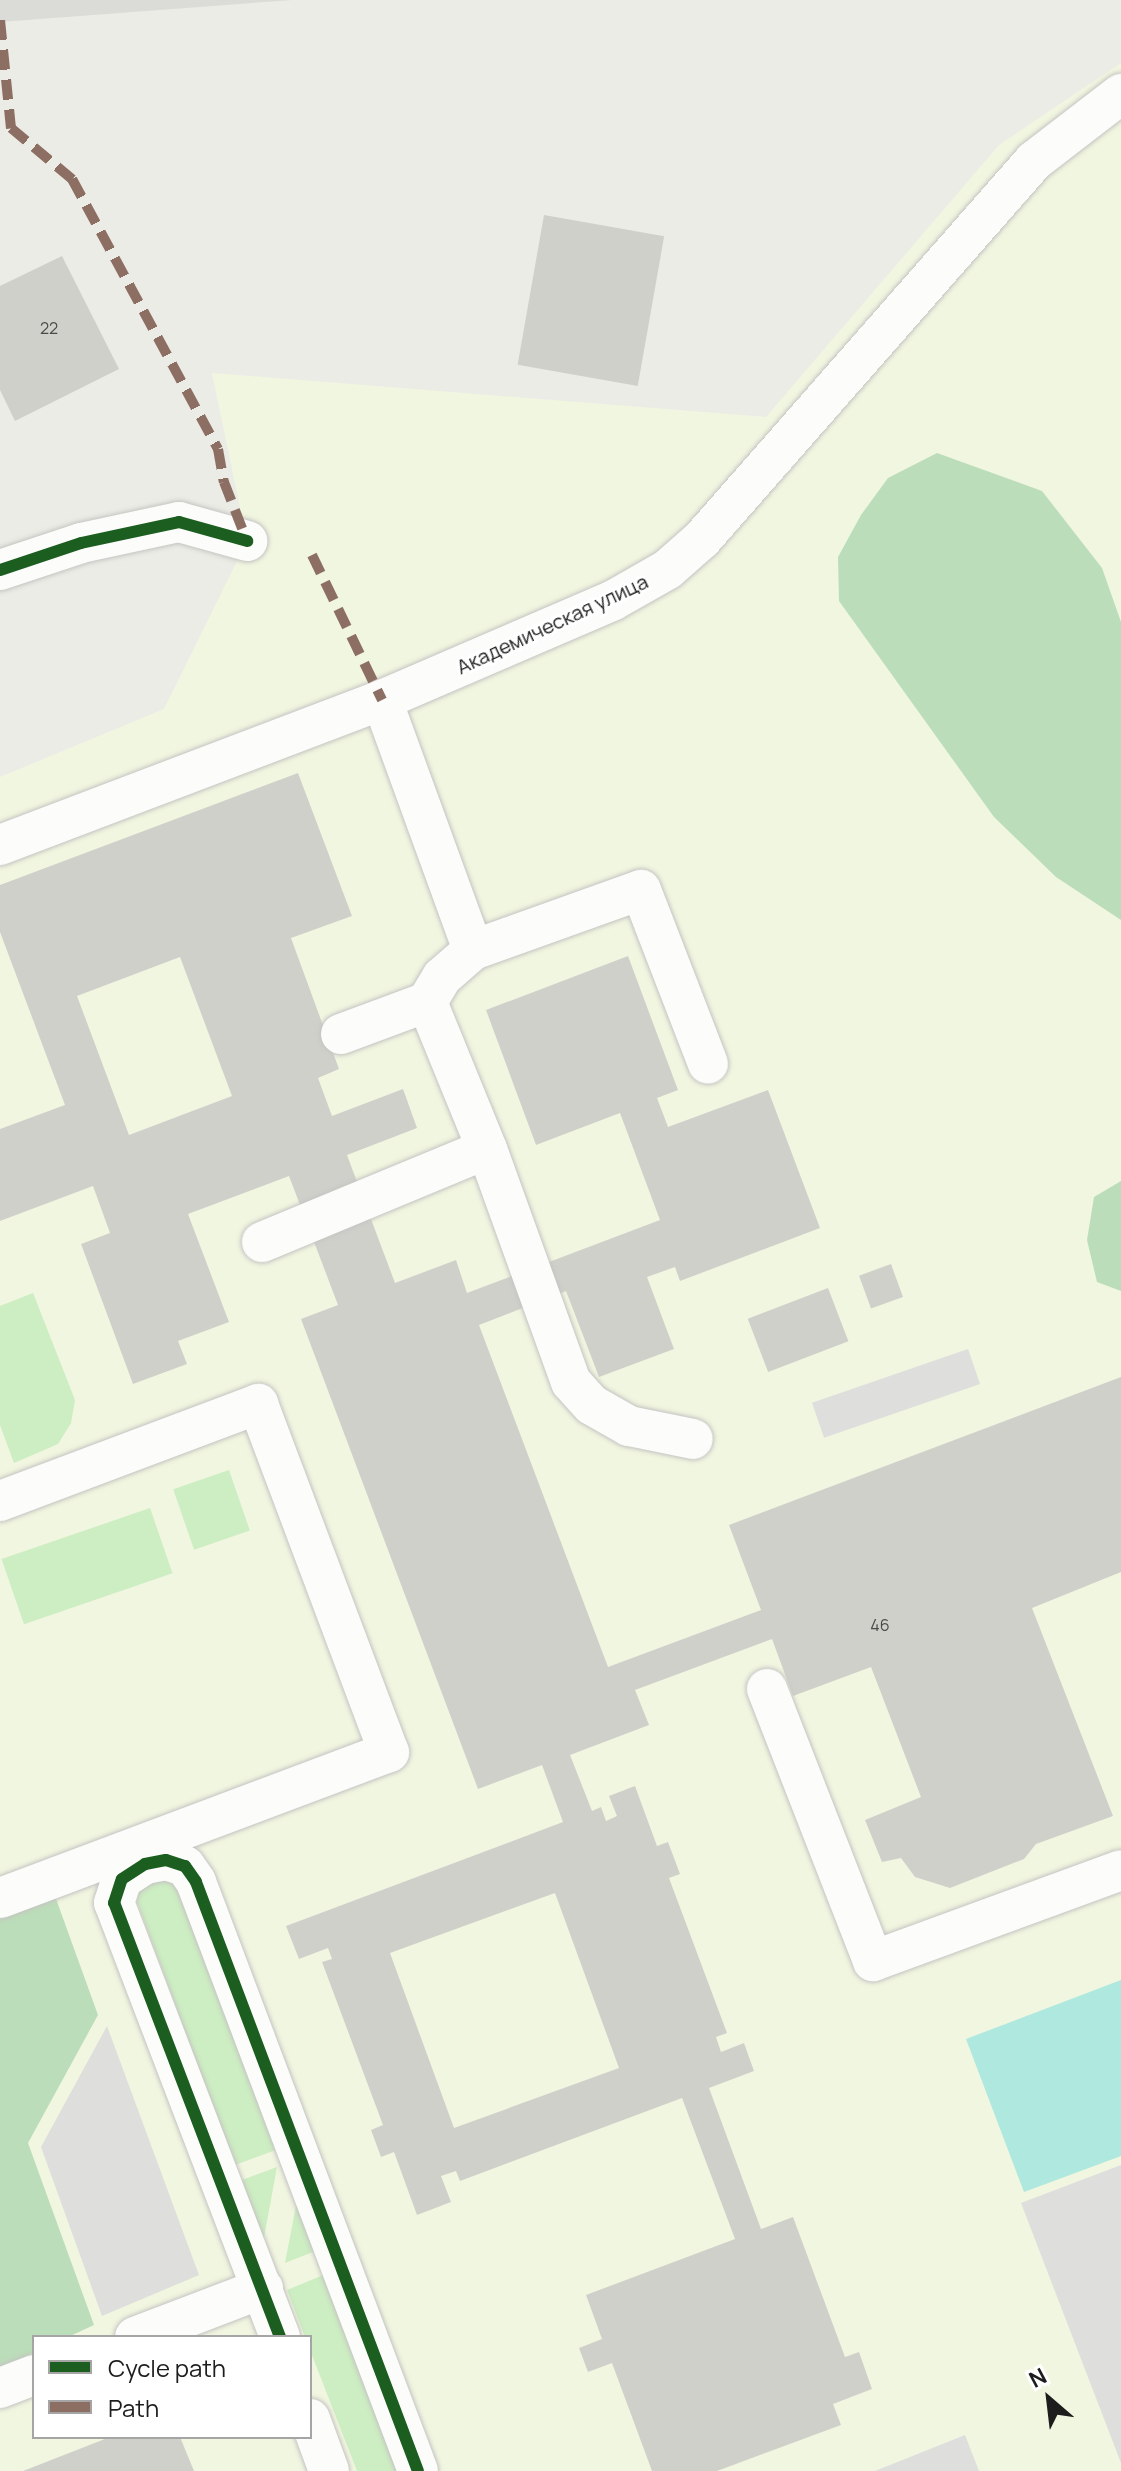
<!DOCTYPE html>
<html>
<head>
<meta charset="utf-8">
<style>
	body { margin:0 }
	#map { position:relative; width:1121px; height:2471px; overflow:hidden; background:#ecece6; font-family:Manrope,sans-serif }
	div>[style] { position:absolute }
	.residential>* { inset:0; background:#dbdbd7 }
	.education>* { inset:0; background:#f1f6e0 }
	.grass>* { inset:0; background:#cdedc2; transform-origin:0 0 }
	.forest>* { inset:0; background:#bcddb9 }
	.pitch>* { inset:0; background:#aee8df }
	.parking>* { inset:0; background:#dededc; transform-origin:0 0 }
	.building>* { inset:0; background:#d0d0cb; transform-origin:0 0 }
	.roads { filter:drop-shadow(0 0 2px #c4c4c2) drop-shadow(0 0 2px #c4c4c2) }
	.minor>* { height:40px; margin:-20px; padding:0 20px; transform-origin:20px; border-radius:20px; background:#fcfcfb }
	.quiet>* { height:10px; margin-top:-5px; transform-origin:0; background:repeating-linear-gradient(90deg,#8d6e63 0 20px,transparent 0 30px) }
	.cycleway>* { height:12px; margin:-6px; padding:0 6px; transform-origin:6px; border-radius:6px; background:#1b5e20 }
	span { translate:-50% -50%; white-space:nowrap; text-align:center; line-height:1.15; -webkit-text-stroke:6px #fff; paint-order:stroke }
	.number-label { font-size:16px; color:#4a4a48 }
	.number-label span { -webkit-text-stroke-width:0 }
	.street-label { font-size:20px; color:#1d1d1d }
	.legend { position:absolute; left:32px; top:2335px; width:280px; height:104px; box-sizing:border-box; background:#fff; border:2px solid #a5a5a5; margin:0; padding:10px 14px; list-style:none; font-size:24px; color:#1d1d1d }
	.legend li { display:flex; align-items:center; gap:16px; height:40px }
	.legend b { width:40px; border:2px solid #a5a5a5 }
	.north { position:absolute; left:1009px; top:2359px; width:80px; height:80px; -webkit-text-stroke:6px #fff; paint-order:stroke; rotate:332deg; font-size:22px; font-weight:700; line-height:32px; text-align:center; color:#1d1d1d }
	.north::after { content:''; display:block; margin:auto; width:28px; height:36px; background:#1d1d1d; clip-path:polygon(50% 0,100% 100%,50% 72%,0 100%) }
</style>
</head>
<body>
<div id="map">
	<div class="residential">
		<i style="clip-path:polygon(0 0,292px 0,0 22px)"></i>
	</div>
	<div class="education">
		<i style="clip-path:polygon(evenodd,1121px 63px,1121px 2471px,0 2471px,0 777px,164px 709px,247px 541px,212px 373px,766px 417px,999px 145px,1121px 63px,34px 2337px,310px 2337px,310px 2437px,34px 2437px,34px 2337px)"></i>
	</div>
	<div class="grass">
		<i style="clip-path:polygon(33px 1293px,75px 1400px,71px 1423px,58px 1444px,14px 1463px,0 1425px,0 1306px)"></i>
		<i style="left:229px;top:1470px;width:64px;height:59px;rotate:71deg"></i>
		<i style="left:150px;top:1508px;width:69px;height:157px;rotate:71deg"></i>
		<i style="clip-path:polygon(172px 1874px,284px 2147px,235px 2165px,137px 1902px,141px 1885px)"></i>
		<i style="clip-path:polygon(277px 2167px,263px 2243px,242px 2180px)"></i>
		<i style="clip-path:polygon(300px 2185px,323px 2248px,285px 2263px)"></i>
		<i style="clip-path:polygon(333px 2271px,410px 2471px,357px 2471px,310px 2350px,310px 2337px,305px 2337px,287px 2290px)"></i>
	</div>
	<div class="forest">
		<i style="clip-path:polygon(937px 453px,1042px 491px,1102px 568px,1121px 622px,1121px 920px,1056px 877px,994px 817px,839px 601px,838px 557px,861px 515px,888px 478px)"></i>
		<i style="clip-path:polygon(1121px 1181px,1121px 1291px,1097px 1282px,1087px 1240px,1094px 1197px)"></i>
		<i style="clip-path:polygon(51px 1885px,98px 2015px,28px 2143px,94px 2325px,68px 2337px,34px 2337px,34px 2353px,0 2370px,0 1908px)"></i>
	</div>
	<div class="pitch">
		<i style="clip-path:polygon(1121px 1980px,1121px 2156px,1024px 2192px,966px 2039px)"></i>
	</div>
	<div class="parking">
		<i style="left:968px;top:1349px;width:37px;height:165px;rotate:71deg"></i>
		<i style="clip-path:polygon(107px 2026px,199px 2275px,102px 2316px,41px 2147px)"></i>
		<i style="clip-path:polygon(1121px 2165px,1121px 2463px,1021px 2203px)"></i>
		<i style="clip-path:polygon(965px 2435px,979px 2471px,875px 2471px)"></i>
	</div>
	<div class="building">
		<i style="left:544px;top:215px;width:122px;height:152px;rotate:10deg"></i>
		<i style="clip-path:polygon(62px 256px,119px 369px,15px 421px,0 390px,0 286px)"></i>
		<i style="clip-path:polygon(evenodd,298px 773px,352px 916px,291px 938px,339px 1069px,318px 1078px,332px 1116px,403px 1089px,417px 1128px,347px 1155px,395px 1283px,456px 1260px,467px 1293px,660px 1220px,620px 1113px,536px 1145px,486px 1010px,628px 956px,678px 1090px,657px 1098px,668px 1127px,768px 1090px,820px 1228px,680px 1281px,675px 1267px,647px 1277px,674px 1349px,599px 1377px,566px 1291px,479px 1325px,608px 1667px,761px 1610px,729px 1525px,1121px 1377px,1121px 1572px,1032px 1608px,1113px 1816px,1036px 1844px,1024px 1859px,950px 1888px,915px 1877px,901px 1858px,882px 1862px,865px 1820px,921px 1797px,871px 1667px,793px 1696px,772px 1639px,635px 1690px,649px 1725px,570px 1755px,592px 1811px,601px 1807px,606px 1821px,617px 1816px,609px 1796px,635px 1786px,657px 1846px,668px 1842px,680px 1874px,669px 1878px,727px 2033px,716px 2037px,721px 2052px,744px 2043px,754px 2071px,709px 2088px,761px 2229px,793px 2217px,845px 2357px,859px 2352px,872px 2389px,833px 2404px,841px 2425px,717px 2471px,652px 2471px,612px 2363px,588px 2372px,579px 2348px,602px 2339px,586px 2295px,735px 2239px,682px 2098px,460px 2181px,456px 2171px,441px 2176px,451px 2202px,417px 2215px,394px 2152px,381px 2157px,371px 2130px,383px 2125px,322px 1962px,332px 1959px,328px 1948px,299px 1959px,286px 1926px,563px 1822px,542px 1765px,478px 1789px,301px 1319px,338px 1305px,289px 1176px,188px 1214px,229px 1322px,178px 1341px,187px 1364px,133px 1384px,81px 1244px,110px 1233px,93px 1186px,0 1221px,0 1129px,65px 1105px,0 932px,0 885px,298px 773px,180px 957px,232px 1096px,129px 1135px,77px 996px,180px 957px,298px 773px,555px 1893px,619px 2068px,454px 2128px,390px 1953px,555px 1893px)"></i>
		<i style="left:891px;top:1264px;width:35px;height:34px;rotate:70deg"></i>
		<i style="left:828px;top:1288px;width:57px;height:86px;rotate:69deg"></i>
		<i style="clip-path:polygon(110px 2437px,180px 2437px,194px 2471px,23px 2471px)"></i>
	</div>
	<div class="roads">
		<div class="minor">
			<i style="left:0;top:570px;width:85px;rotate:-18.4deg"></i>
			<i style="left:81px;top:543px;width:100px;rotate:-12.1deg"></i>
			<i style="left:179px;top:522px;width:71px;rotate:15.6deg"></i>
			<i style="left:382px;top:700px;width:266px;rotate:70deg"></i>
			<i style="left:473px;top:950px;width:41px;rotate:138.9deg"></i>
			<i style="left:442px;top:977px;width:29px;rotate:121deg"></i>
			<i style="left:427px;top:1002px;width:159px;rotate:67.8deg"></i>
			<i style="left:487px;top:1149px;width:248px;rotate:70.2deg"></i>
			<i style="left:571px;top:1382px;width:31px;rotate:48deg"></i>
			<i style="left:592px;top:1405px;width:43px;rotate:29.6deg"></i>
			<i style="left:629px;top:1426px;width:65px;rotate:11.5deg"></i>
			<i style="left:0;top:845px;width:409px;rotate:-20.8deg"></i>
			<i style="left:382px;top:700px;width:250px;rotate:-23.3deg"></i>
			<i style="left:612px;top:601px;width:64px;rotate:-29.7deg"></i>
			<i style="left:668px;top:569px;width:45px;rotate:-41.4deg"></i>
			<i style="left:702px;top:539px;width:503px;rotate:-48.71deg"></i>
			<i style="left:1034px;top:161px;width:110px;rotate:-37.6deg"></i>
			<i style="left:473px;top:950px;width:178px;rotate:-19.7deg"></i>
			<i style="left:641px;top:890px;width:186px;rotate:68.9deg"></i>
			<i style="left:341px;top:1034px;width:92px;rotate:-20.4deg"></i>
			<i style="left:262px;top:1242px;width:243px;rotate:-22.5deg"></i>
			<i style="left:0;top:1501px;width:276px;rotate:-20.6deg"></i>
			<i style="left:258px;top:1404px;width:372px;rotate:69.4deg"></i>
			<i style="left:389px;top:1752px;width:415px;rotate:159.4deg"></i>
			<i style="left:767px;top:1689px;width:292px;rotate:68.7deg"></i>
			<i style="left:873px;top:1961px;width:264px;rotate:-20.1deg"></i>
			<i style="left:135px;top:2337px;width:137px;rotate:-20.9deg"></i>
			<i style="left:280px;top:2337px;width:465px;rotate:-110.9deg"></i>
			<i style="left:114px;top:1903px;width:25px;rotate:-72deg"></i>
			<i style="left:122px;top:1879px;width:27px;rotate:-33deg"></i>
			<i style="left:145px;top:1864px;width:21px;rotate:-11deg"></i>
			<i style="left:166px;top:1860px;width:20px;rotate:18deg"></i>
			<i style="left:185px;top:1866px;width:19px;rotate:55deg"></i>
			<i style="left:196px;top:1882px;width:629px;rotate:69.35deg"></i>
			<i style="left:0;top:2388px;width:36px;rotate:-21deg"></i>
			<i style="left:310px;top:2419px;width:55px;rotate:69.9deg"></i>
		</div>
	</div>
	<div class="quiet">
		<i style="left:0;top:20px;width:109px;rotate:84.2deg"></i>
		<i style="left:11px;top:128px;width:80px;rotate:39.9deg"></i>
		<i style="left:72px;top:179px;width:307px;rotate:61.6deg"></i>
		<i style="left:218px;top:449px;width:34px;rotate:80deg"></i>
		<i style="left:224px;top:482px;width:63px;rotate:68.7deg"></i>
		<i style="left:312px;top:555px;width:161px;rotate:64.2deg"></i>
	</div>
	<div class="cycleway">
		<i style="left:0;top:570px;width:85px;rotate:-18.4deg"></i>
		<i style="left:81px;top:543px;width:100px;rotate:-12.1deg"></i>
		<i style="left:179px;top:522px;width:71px;rotate:15.6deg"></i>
		<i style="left:280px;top:2337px;width:465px;rotate:-110.9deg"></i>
		<i style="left:114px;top:1903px;width:25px;rotate:-72deg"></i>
		<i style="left:122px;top:1879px;width:27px;rotate:-33deg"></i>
		<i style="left:145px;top:1864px;width:21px;rotate:-11deg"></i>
		<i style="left:166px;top:1860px;width:20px;rotate:18deg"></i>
		<i style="left:185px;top:1866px;width:19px;rotate:55deg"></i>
		<i style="left:196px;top:1882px;width:629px;rotate:69.35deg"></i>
	</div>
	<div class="number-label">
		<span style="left:49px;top:328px">22</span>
		<span style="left:880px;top:1625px">46</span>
	</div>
	<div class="street-label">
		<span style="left:552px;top:624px;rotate:-25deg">Академическая улица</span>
	</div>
	<ul class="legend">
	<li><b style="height:10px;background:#1b5e20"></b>Cycle path</li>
	<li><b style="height:10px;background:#8d6e63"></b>Path</li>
	</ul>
	<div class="north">N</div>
</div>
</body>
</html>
